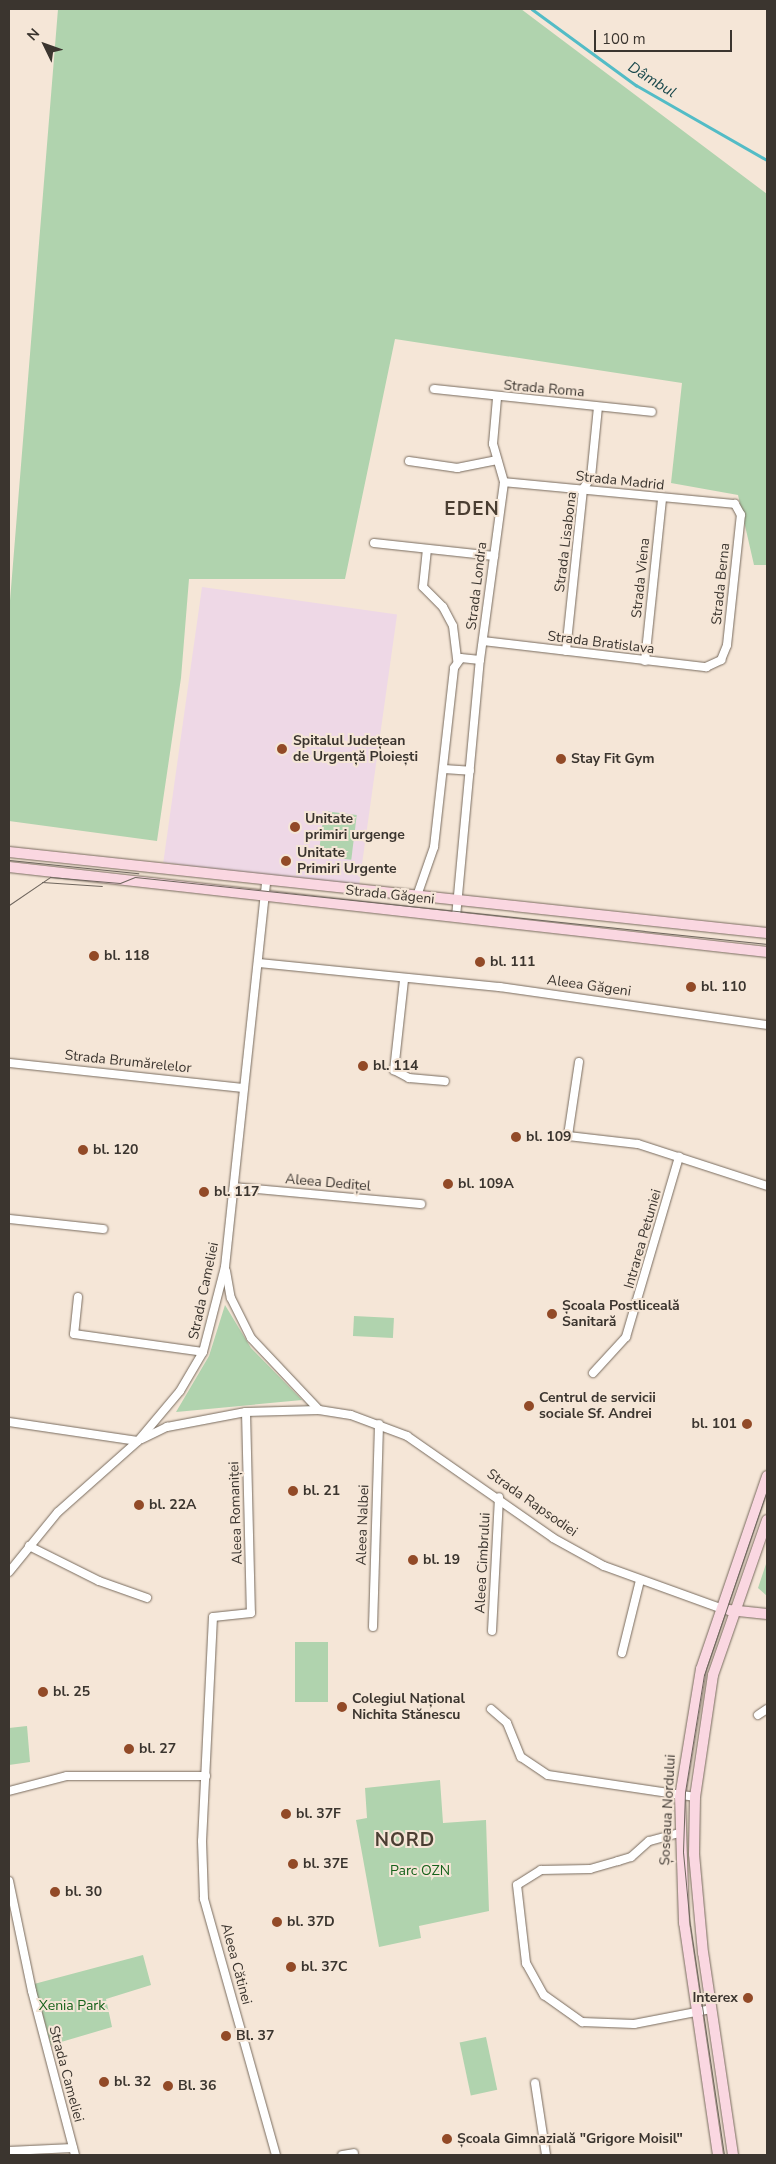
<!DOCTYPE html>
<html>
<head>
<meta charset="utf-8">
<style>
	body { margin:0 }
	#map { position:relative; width:776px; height:2164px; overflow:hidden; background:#f5e6d7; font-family:"Nunito Sans",sans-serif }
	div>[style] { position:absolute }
	.medical>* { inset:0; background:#eed8e6; transform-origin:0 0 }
	.green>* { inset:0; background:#b0d3ae; transform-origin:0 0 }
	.stream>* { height:2.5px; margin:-1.25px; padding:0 1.25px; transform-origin:1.25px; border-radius:1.25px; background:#53bcc6 }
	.roads { filter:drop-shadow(0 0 1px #786b5e) drop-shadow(0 0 1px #786b5e) }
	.street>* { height:8px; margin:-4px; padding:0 4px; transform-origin:4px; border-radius:4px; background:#fff }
	.secondary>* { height:10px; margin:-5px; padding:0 5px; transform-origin:5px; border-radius:5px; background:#fad7e1 }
	.tram>* { height:1px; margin:-0.5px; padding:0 0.5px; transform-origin:0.5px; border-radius:0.5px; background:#6f665e }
	.dots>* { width:14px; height:14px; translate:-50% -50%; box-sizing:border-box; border:2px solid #f5e6d7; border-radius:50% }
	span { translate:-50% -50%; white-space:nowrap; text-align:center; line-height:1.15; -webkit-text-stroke:4px #f5e6d7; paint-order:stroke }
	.street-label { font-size:14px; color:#3b352f }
	.poi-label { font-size:14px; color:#3b352f; font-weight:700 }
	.left { translate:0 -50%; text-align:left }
	.right { translate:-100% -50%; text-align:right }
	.park-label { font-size:14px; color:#16621b }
	.water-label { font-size:15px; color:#19484c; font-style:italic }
	.district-label { font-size:19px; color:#4a3e32; font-weight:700; letter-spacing:1px }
	.frame { position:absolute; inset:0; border:10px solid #3b352f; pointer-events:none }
	.north { position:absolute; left:20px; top:20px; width:50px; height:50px; -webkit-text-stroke:4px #f5e6d7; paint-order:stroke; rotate:312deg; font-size:14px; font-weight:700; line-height:20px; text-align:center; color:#3b352f }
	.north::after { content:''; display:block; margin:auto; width:18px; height:22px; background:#3b352f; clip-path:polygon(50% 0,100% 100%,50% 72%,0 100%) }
	.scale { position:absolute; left:594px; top:30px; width:138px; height:22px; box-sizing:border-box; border:2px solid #3b352f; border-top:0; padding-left:6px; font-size:15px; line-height:18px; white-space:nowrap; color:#3b352f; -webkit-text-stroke:4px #f5e6d7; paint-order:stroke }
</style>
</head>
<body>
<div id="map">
	<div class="medical">
		<i style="left:202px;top:587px;width:197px;height:278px;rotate:8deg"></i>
	</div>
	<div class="green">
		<i style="clip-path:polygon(58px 9px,521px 9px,767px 194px,767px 565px,754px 565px,738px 495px,671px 483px,682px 383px,395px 339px,345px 579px,189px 579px,181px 678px,157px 841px,9px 821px,9px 613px)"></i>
		<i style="left:324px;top:811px;width:33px;height:45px;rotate:7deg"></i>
		<i style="clip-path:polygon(225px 1305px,251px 1348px,302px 1400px,176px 1412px,209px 1356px)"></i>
		<i style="left:354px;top:1316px;width:40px;height:20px;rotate:3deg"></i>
		<i style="clip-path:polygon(767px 1561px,767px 1596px,758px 1588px)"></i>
		<i style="left:295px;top:1642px;width:33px;height:60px"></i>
		<i style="clip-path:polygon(27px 1726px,30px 1762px,9px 1765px,9px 1728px)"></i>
		<i style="clip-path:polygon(440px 1780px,443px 1823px,486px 1820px,489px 1911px,419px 1926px,421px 1938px,379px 1947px,356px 1820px,367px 1818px,365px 1788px)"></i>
		<i style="clip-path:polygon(143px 1955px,151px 1985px,106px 1999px,112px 2027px,51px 2045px,34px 1984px)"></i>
		<i style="left:486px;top:2037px;width:54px;height:27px;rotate:78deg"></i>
	</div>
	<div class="stream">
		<i style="left:532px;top:9px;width:129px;rotate:36.2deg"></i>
		<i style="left:636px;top:85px;width:151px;rotate:29.8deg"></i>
	</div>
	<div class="roads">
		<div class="street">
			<i style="left:434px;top:389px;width:219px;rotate:6deg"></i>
			<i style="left:409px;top:461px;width:49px;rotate:8.3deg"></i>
			<i style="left:457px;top:468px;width:41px;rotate:-11.3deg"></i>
			<i style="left:374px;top:543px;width:121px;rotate:6.2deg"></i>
			<i style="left:427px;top:549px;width:38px;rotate:96deg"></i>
			<i style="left:423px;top:587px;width:28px;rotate:45deg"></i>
			<i style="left:443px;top:607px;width:21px;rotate:62deg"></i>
			<i style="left:453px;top:626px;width:35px;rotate:83deg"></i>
			<i style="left:483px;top:641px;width:225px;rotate:6.7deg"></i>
			<i style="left:706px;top:667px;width:17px;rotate:-25deg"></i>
			<i style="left:721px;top:660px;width:16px;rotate:-68deg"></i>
			<i style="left:727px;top:645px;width:131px;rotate:-83.9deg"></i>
			<i style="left:741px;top:515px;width:13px;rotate:-119deg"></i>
			<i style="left:735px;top:504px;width:232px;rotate:-174.6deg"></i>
			<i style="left:566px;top:651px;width:163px;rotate:-84deg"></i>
			<i style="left:583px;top:489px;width:14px;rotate:-56deg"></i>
			<i style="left:591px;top:477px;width:70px;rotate:-84.3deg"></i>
			<i style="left:645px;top:661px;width:164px;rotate:-84deg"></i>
			<i style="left:444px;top:769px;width:26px;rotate:4deg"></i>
			<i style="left:418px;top:893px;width:49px;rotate:-70.8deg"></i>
			<i style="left:434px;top:847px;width:180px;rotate:-83.6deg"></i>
			<i style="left:454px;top:668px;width:12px;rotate:-55deg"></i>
			<i style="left:461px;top:658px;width:19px;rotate:6deg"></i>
			<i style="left:456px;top:917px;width:258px;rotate:-84.7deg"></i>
			<i style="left:480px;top:660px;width:180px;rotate:-82.3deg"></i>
			<i style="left:504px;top:482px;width:40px;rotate:-106deg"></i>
			<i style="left:493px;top:444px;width:46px;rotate:-85deg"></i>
			<i style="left:258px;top:963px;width:243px;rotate:5.7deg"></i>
			<i style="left:500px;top:987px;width:270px;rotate:8.1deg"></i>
			<i style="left:404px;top:980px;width:91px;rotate:96.3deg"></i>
			<i style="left:394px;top:1070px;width:17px;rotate:28deg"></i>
			<i style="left:409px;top:1078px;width:36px;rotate:5deg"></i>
			<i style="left:579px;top:1062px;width:75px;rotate:98.5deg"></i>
			<i style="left:568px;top:1136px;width:70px;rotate:6.5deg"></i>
			<i style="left:638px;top:1144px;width:136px;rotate:18deg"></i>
			<i style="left:9px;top:1063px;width:236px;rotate:6.1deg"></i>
			<i style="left:234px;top:1187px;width:188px;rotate:5.2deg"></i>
			<i style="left:9px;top:1219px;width:95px;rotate:6.1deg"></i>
			<i style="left:226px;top:1271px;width:27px;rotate:80deg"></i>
			<i style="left:231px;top:1298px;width:45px;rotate:63.4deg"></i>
			<i style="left:251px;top:1338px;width:99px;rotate:46.6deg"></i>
			<i style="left:78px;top:1297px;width:37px;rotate:96deg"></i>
			<i style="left:74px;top:1334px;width:130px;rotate:7.9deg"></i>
			<i style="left:593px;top:1373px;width:49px;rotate:-47.5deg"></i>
			<i style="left:626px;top:1337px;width:188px;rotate:-73.6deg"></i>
			<i style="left:246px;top:1412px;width:201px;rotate:88.6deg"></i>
			<i style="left:251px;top:1613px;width:38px;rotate:174deg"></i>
			<i style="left:213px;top:1617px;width:224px;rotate:92.8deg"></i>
			<i style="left:202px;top:1841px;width:58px;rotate:88deg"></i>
			<i style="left:204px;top:1899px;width:266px;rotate:74.3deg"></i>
			<i style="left:9px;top:1422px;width:130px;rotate:8.4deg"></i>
			<i style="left:142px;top:1439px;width:28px;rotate:-26deg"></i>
			<i style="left:167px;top:1427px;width:80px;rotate:-10.8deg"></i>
			<i style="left:246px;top:1412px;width:73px;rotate:-1.6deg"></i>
			<i style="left:319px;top:1410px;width:32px;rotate:9deg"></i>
			<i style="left:351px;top:1415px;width:60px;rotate:20.6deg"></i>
			<i style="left:407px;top:1436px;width:178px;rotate:34.9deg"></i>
			<i style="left:553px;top:1538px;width:58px;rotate:28.8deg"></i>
			<i style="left:604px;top:1566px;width:123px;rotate:19.9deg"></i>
			<i style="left:29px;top:1546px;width:78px;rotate:26.6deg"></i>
			<i style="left:99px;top:1581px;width:51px;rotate:19.5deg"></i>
			<i style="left:9px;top:1572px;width:77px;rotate:-50.8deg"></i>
			<i style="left:58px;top:1512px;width:107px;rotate:-41.6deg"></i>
			<i style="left:138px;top:1441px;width:65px;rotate:-50deg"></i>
			<i style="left:180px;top:1391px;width:45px;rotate:-59.5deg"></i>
			<i style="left:203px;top:1352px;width:88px;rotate:-75.5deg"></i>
			<i style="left:225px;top:1267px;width:388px;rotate:-83.9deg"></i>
			<i style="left:373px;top:1627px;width:203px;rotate:-88.3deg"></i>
			<i style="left:492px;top:1631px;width:134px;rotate:-87deg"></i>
			<i style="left:622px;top:1653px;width:75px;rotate:-76.1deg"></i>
			<i style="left:491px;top:1709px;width:21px;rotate:41deg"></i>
			<i style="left:507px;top:1723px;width:37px;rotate:68deg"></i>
			<i style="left:521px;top:1757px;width:32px;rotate:34deg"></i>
			<i style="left:548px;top:1775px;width:149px;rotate:8.5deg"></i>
			<i style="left:758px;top:1715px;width:11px;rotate:-34deg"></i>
			<i style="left:9px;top:1791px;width:60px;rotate:-14.5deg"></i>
			<i style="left:67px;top:1776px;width:139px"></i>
			<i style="left:679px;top:1833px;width:31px;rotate:165deg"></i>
			<i style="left:649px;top:1841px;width:24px;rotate:138deg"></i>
			<i style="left:631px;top:1857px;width:14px;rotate:163deg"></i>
			<i style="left:618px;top:1861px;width:29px;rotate:164deg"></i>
			<i style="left:590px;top:1869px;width:49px;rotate:178.8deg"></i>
			<i style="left:541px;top:1870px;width:28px;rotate:148deg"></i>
			<i style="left:517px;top:1885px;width:79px;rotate:83.4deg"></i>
			<i style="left:526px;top:1963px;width:37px;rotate:61deg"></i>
			<i style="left:544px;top:1995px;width:47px;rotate:35.4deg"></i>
			<i style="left:582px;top:2022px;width:52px;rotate:2.2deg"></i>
			<i style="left:634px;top:2024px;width:78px;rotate:-11deg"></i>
			<i style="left:9px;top:1881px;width:112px;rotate:78.2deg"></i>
			<i style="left:32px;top:1991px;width:170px;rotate:75.3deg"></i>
			<i style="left:535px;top:2083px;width:73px;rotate:81.3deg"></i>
			<i style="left:9px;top:2151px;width:64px;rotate:-2.7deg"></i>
			<i style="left:342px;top:2155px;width:12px;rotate:-9deg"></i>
		</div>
		<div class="secondary">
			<i style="left:9px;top:852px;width:762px;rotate:6.1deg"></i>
			<i style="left:9px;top:867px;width:763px;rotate:6.4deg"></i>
			<i style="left:729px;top:1610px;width:38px;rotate:6deg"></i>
			<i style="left:718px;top:2155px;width:234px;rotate:-98.3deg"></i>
			<i style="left:684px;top:1923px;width:126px;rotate:-91.8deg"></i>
			<i style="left:680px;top:1797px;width:130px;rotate:-80.7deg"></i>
			<i style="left:701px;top:1669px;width:204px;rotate:-71.1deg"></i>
			<i style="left:733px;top:2155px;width:204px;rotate:-98.4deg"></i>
			<i style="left:703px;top:1953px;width:99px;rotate:-95.2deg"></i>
			<i style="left:694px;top:1854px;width:57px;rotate:-89deg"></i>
			<i style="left:695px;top:1797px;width:123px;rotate:-81.6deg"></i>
			<i style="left:713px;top:1675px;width:164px;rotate:-70.8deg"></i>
		</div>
	</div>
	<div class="tram">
		<i style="left:9px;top:860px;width:130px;rotate:5.8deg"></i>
		<i style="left:42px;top:882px;width:60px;rotate:3.8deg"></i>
		<i style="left:9px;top:905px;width:50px;rotate:-34.3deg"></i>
		<i style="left:50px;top:877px;width:70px;rotate:4.9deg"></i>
		<i style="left:120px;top:883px;width:16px;rotate:-22deg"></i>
		<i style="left:135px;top:877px;width:636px;rotate:6.05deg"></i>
		<i style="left:724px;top:2155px;width:232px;rotate:-98.4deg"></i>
		<i style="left:690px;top:1926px;width:74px;rotate:-95.4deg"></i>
		<i style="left:683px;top:1852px;width:60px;rotate:-88.1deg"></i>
		<i style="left:685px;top:1792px;width:119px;rotate:-80.8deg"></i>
		<i style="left:704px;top:1675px;width:195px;rotate:-71.2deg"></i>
	</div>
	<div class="dots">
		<i style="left:282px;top:749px;background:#924a27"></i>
		<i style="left:561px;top:759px;background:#924a27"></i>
		<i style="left:295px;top:827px;background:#924a27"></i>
		<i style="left:286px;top:861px;background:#924a27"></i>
		<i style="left:94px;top:956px;background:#924a27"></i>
		<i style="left:480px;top:962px;background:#924a27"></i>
		<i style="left:691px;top:987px;background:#924a27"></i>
		<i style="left:363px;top:1066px;background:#924a27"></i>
		<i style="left:516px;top:1137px;background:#924a27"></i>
		<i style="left:83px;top:1150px;background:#924a27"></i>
		<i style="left:448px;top:1184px;background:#924a27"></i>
		<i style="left:204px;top:1192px;background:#924a27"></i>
		<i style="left:552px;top:1314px;background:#924a27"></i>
		<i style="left:529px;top:1406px;background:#924a27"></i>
		<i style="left:747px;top:1424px;background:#924a27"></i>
		<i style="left:293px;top:1491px;background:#924a27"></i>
		<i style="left:139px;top:1505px;background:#924a27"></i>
		<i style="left:413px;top:1560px;background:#924a27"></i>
		<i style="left:43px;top:1692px;background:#924a27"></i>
		<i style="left:342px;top:1707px;background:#924a27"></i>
		<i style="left:129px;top:1749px;background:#924a27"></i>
		<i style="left:286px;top:1814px;background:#924a27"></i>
		<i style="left:293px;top:1864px;background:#924a27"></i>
		<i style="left:55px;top:1892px;background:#924a27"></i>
		<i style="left:277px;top:1922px;background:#924a27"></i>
		<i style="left:291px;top:1967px;background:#924a27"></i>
		<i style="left:748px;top:1998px;background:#924a27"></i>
		<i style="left:226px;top:2036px;background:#924a27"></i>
		<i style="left:104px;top:2082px;background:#924a27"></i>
		<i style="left:168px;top:2086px;background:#924a27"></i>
		<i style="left:447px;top:2139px;background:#924a27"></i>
	</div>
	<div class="street-label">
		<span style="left:544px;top:389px;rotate:5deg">Strada Roma</span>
		<span style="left:620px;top:481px;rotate:6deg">Strada Madrid</span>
		<span style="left:566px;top:542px;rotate:-83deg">Strada Lisabona</span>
		<span style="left:641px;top:578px;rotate:-84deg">Strada Viena</span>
		<span style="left:721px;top:584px;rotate:-84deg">Strada Berna</span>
		<span style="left:477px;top:586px;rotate:-83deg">Strada Londra</span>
		<span style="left:601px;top:643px;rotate:7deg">Strada Bratislava</span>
		<span style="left:390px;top:895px;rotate:6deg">Strada Găgeni</span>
		<span style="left:589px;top:986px;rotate:8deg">Aleea Găgeni</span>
		<span style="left:128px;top:1062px;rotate:6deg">Strada Brumărelelor</span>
		<span style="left:328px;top:1183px;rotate:5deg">Aleea Dedițel</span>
		<span style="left:643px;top:1239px;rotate:-74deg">Intrarea Petuniei</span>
		<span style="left:204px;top:1291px;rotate:-78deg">Strada Cameliei</span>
		<span style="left:532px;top:1503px;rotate:35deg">Strada Rapsodiei</span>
		<span style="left:236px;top:1513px;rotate:-92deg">Aleea Romaniței</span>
		<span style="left:363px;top:1525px;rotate:-88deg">Aleea Nalbei</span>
		<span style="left:483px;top:1563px;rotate:-87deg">Aleea Cimbrului</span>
		<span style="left:668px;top:1810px;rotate:-87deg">Șoseaua Nordului</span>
		<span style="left:236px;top:1964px;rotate:75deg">Aleea Cătinei</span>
		<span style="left:66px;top:2074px;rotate:75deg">Strada Cameliei</span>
	</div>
	<div class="poi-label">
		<span class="left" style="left:293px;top:749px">Spitalul Județean<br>de Urgență Ploiești</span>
		<span class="left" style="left:571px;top:759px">Stay Fit Gym</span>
		<span class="left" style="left:305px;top:827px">Unitate<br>primiri urgenge</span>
		<span class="left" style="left:297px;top:861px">Unitate<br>Primiri Urgente</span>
		<span class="left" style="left:104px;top:956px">bl. 118</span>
		<span class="left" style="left:490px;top:962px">bl. 111</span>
		<span class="left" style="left:701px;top:987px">bl. 110</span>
		<span class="left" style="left:373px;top:1066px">bl. 114</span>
		<span class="left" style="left:526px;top:1137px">bl. 109</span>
		<span class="left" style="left:93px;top:1150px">bl. 120</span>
		<span class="left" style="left:458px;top:1184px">bl. 109A</span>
		<span class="left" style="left:214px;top:1192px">bl. 117</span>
		<span class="left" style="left:562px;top:1314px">Școala Postliceală<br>Sanitară</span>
		<span class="left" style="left:539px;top:1406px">Centrul de servicii<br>sociale Sf. Andrei</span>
		<span class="right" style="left:737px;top:1424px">bl. 101</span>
		<span class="left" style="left:303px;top:1491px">bl. 21</span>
		<span class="left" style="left:149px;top:1505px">bl. 22A</span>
		<span class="left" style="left:423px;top:1560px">bl. 19</span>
		<span class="left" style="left:53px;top:1692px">bl. 25</span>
		<span class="left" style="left:352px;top:1707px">Colegiul Național<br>Nichita Stănescu</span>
		<span class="left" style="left:139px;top:1749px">bl. 27</span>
		<span class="left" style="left:296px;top:1814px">bl. 37F</span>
		<span class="left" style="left:303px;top:1864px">bl. 37E</span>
		<span class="left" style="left:65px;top:1892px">bl. 30</span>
		<span class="left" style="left:287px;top:1922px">bl. 37D</span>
		<span class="left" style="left:301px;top:1967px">bl. 37C</span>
		<span class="right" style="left:738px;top:1998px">Interex</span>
		<span class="left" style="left:236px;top:2036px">Bl. 37</span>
		<span class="left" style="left:114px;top:2082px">bl. 32</span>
		<span class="left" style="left:178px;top:2086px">Bl. 36</span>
		<span class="left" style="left:457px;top:2139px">Școala Gimnazială "Grigore Moisil"</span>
	</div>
	<div class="park-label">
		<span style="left:420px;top:1871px">Parc OZN</span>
		<span style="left:72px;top:2006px">Xenia Park</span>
	</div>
	<div class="water-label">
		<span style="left:652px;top:80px;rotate:32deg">Dâmbul</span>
	</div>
	<div class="district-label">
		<span style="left:472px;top:510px">EDEN</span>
		<span style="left:405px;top:1841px">NORD</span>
	</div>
	<div class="frame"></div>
	<div class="north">N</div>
	<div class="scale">100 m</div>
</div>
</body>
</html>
